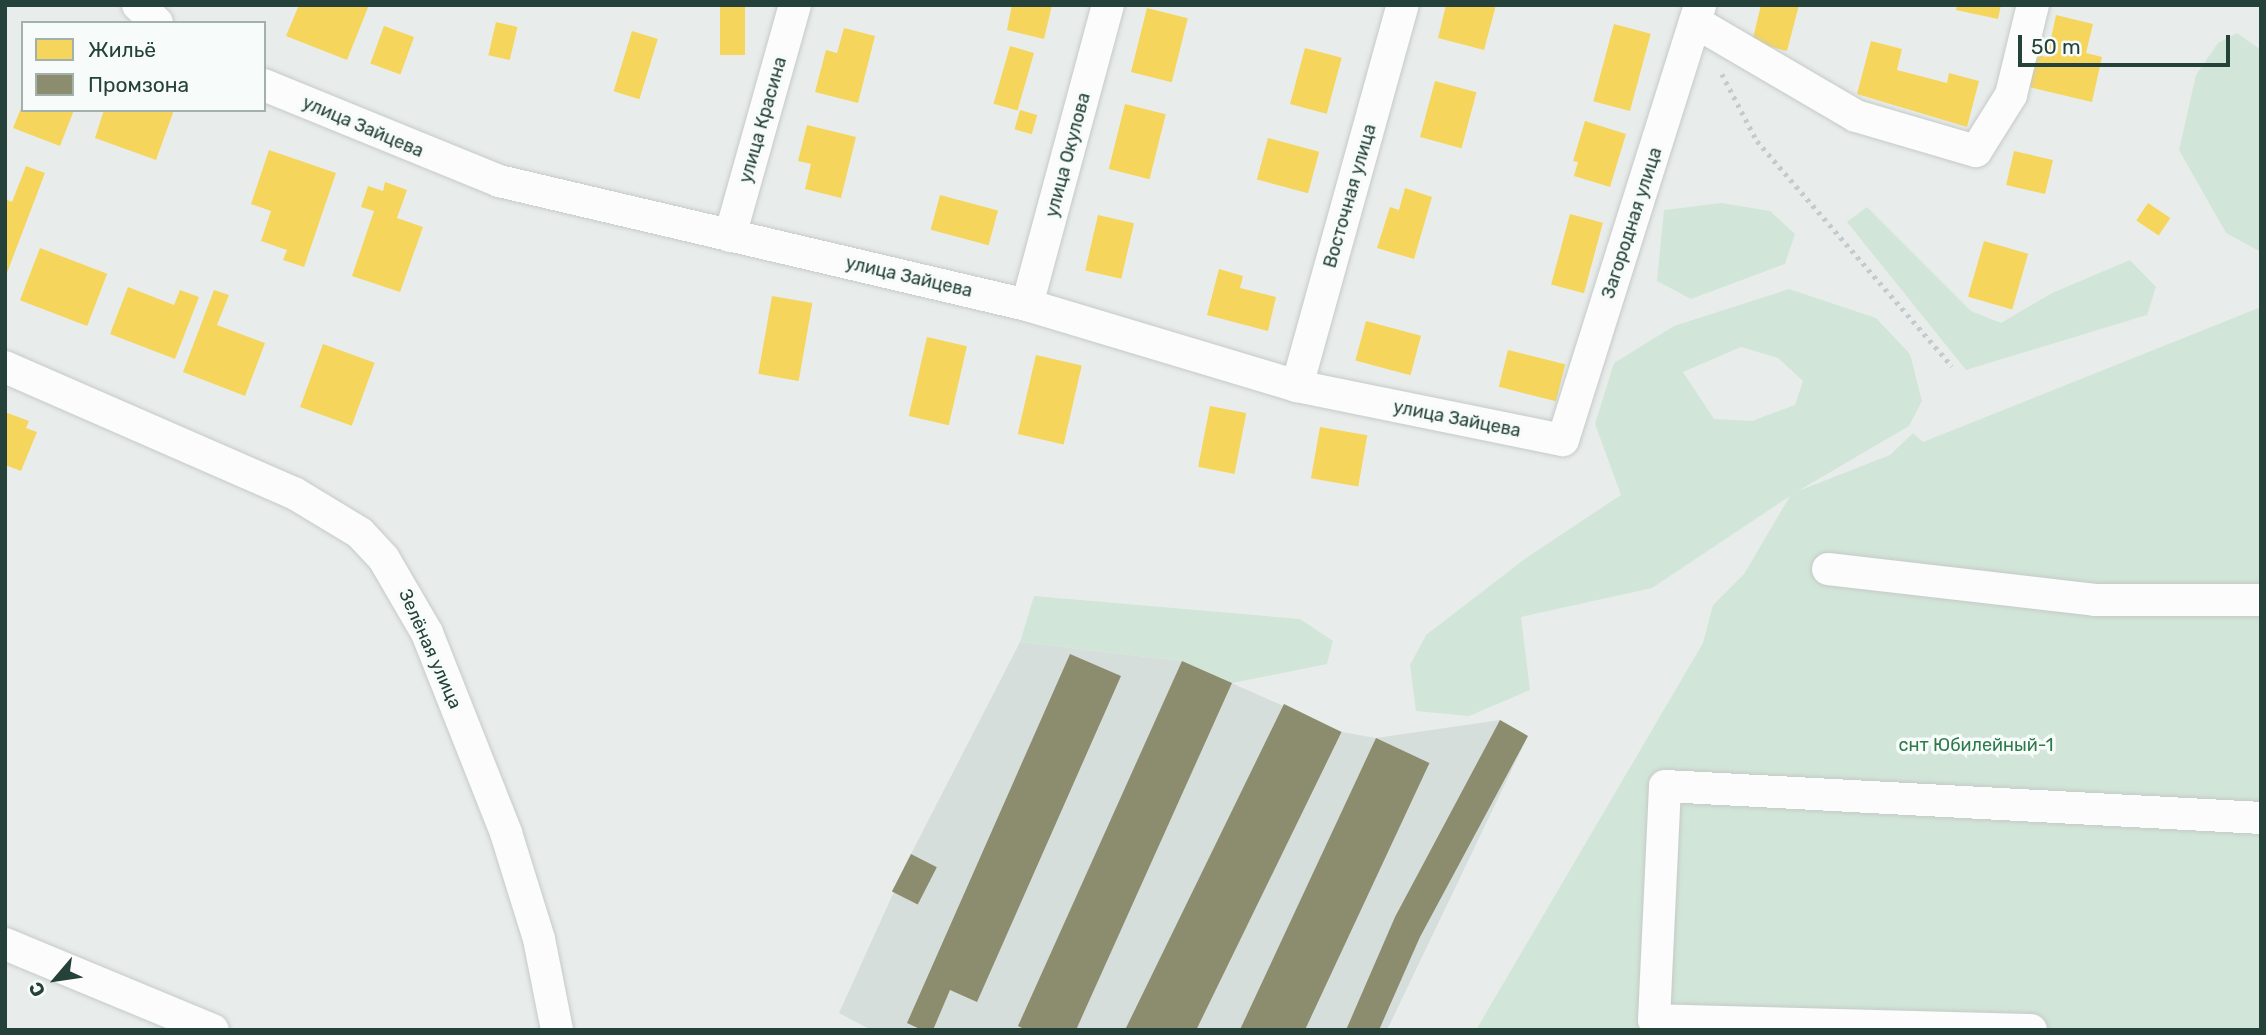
<!DOCTYPE html>
<html>
<head>
<meta charset="utf-8">
<style>
	body { margin:0 }
	#map { position:relative; width:2266px; height:1035px; overflow:hidden; background:#e8edeb; font-family:Rubik,sans-serif }
	div>[style] { position:absolute }
	.built>* { inset:0; background:#d6dedb }
	.green>* { inset:0; background:#d1e6d8 }
	.homes>* { inset:0; background:#f6d55c; transform-origin:0 0 }
	.industry>* { inset:0; background:#8c8c6e; transform-origin:0 0 }
	.path>* { height:4.5px; margin-top:-2.25px; transform-origin:0; background:repeating-linear-gradient(90deg,#c3ccca 0 3.5px,transparent 0 8.5px) }
	.roads { filter:drop-shadow(0 0 2px #c5cac8) drop-shadow(0 0 2px #c5cac8) }
	.minor>* { height:32px; margin:-16px; padding:0 16px; transform-origin:16px; border-radius:16px; background:#fcfcfc }
	span { translate:-50% -50%; white-space:nowrap; text-align:center; line-height:1.15; -webkit-text-stroke:7px #f7fbf9; paint-order:stroke }
	.street-label { font-size:18px; color:#24423a }
	.park-label { font-size:18px; color:#2d7a4b }
	.frame { position:absolute; inset:0; border:7px solid #24423a; pointer-events:none }
	.legend { position:absolute; left:21px; top:21px; width:245px; height:91px; box-sizing:border-box; background:#f7fbf9; border:2px solid #a3b1ad; margin:0; padding:9px 12px; list-style:none; font-size:21px; color:#24423a }
	.legend li { display:flex; align-items:center; gap:14px; height:35px }
	.legend b { width:35px; border:2px solid #a3b1ad }
	.north { position:absolute; left:21px; top:944px; width:70px; height:70px; -webkit-text-stroke:5px #f7fbf9; paint-order:stroke; rotate:241deg; font-size:19px; font-weight:700; line-height:28px; text-align:center; color:#24423a }
	.north::after { content:''; display:block; margin:auto; width:24px; height:32px; background:#24423a; clip-path:polygon(50% 0,100% 100%,50% 72%,0 100%) }
	.scale { position:absolute; left:2018px; top:35px; width:212px; height:32px; box-sizing:border-box; border:4px solid #24423a; border-top:0; padding-left:9px; font-size:21px; line-height:24px; white-space:nowrap; color:#24423a; -webkit-text-stroke:5px #f7fbf9; paint-order:stroke }
</style>
</head>
<body>
<div id="map">
	<div class="built">
		<i style="clip-path:polygon(1020px 642px,1182px 661px,1342px 732px,1376px 738px,1500px 720px,1528px 736px,1387px 1030px,871px 1030px,839px 1013px,911px 854px)"></i>
	</div>
	<div class="green">
		<i style="clip-path:polygon(2237px 33px,2261px 50px,2261px 252px,2226px 233px,2179px 150px,2196px 75px,2218px 43px)"></i>
		<i style="clip-path:polygon(1721px 203px,1770px 211px,1795px 234px,1785px 264px,1691px 299px,1657px 281px,1664px 210px)"></i>
		<i style="clip-path:polygon(1867px 207px,1971px 311px,2001px 323px,2052px 293px,2130px 260px,2156px 287px,2147px 315px,1966px 370px,1847px 222px)"></i>
		<i style="clip-path:polygon(evenodd,1789px 289px,1876px 318px,1910px 354px,1922px 401px,1909px 426px,1798px 491px,1890px 455px,1913px 433px,1923px 442px,2261px 307px,2261px 1030px,1476px 1030px,1703px 643px,1713px 605px,1744px 574px,1790px 496px,1652px 588px,1521px 617px,1530px 690px,1469px 716px,1416px 711px,1410px 665px,1426px 635px,1526px 558px,1621px 495px,1595px 424px,1614px 363px,1674px 326px,1789px 289px,1741px 347px,1778px 358px,1803px 381px,1795px 405px,1752px 421px,1714px 419px,1683px 372px,1741px 347px)"></i>
		<i style="clip-path:polygon(1034px 596px,1300px 619px,1333px 641px,1327px 664px,1232px 683px,1182px 661px,1020px 642px)"></i>
	</div>
	<div class="homes">
		<i style="clip-path:polygon(299px 5px,369px 5px,347px 60px,286px 36px)"></i>
		<i style="left:720px;top:5px;width:25px;height:50px"></i>
		<i style="clip-path:polygon(1012px 5px,1052px 5px,1044px 39px,1007px 30px)"></i>
		<i style="clip-path:polygon(1446px 5px,1496px 5px,1484px 50px,1438px 38px)"></i>
		<i style="clip-path:polygon(1761px 5px,1799px 5px,1787px 51px,1752px 42px)"></i>
		<i style="clip-path:polygon(1957px 5px,2001px 5px,1998px 19px,1956px 10px)"></i>
		<i style="left:1147px;top:8px;width:42px;height:66px;rotate:14deg"></i>
		<i style="clip-path:polygon(2056px 15px,2093px 24px,2086px 53px,2102px 57px,2092px 102px,2025px 86px,2032px 54px,2047px 57px)"></i>
		<i style="left:496px;top:22px;width:22px;height:34px;rotate:13deg"></i>
		<i style="left:1614px;top:24px;width:38px;height:80px;rotate:15deg"></i>
		<i style="left:384px;top:26px;width:32px;height:40px;rotate:20deg"></i>
		<i style="clip-path:polygon(844px 28px,875px 36px,858px 103px,815px 92px,826px 50px,837px 53px)"></i>
		<i style="left:632px;top:31px;width:27px;height:63px;rotate:17deg"></i>
		<i style="clip-path:polygon(1871px 41px,1902px 49px,1897px 70px,1947px 83px,1949px 73px,1979px 81px,1967px 127px,1857px 94px)"></i>
		<i style="left:1010px;top:46px;width:25px;height:60px;rotate:16deg"></i>
		<i style="left:1305px;top:48px;width:38px;height:58px;rotate:15deg"></i>
		<i style="left:1435px;top:81px;width:43px;height:58px;rotate:15deg"></i>
		<i style="clip-path:polygon(23px 103px,23px 110px,74px 110px,60px 146px,13px 128px)"></i>
		<i style="left:1125px;top:104px;width:42px;height:67px;rotate:14deg"></i>
		<i style="clip-path:polygon(104px 110px,174px 110px,156px 160px,95px 138px)"></i>
		<i style="left:1020px;top:110px;width:18px;height:20px;rotate:16deg"></i>
		<i style="clip-path:polygon(1585px 121px,1626px 134px,1610px 187px,1574px 176px,1578px 162px,1573px 161px)"></i>
		<i style="clip-path:polygon(807px 125px,856px 137px,841px 198px,805px 189px,811px 164px,798px 161px)"></i>
		<i style="left:1268px;top:138px;width:53px;height:43px;rotate:15deg"></i>
		<i style="clip-path:polygon(269px 150px,336px 173px,304px 267px,283px 260px,287px 250px,261px 241px,271px 211px,251px 204px)"></i>
		<i style="left:2014px;top:151px;width:40px;height:35px;rotate:13deg"></i>
		<i style="clip-path:polygon(26px 166px,45px 173px,5px 278px,5px 199px,12px 202px)"></i>
		<i style="clip-path:polygon(385px 182px,407px 190px,397px 218px,423px 227px,400px 292px,352px 276px,374px 211px,361px 207px,368px 186px,383px 191px)"></i>
		<i style="clip-path:polygon(1405px 188px,1432px 197px,1414px 259px,1377px 248px,1390px 207px,1399px 210px)"></i>
		<i style="left:940px;top:195px;width:60px;height:36px;rotate:15deg"></i>
		<i style="left:2148px;top:203px;width:27px;height:21px;rotate:34deg"></i>
		<i style="left:1570px;top:214px;width:34px;height:73px;rotate:15deg"></i>
		<i style="left:1098px;top:215px;width:37px;height:57px;rotate:13deg"></i>
		<i style="left:1984px;top:241px;width:46px;height:58px;rotate:16deg"></i>
		<i style="left:40px;top:248px;width:72px;height:56px;rotate:21deg"></i>
		<i style="clip-path:polygon(1219px 269px,1243px 276px,1240px 288px,1276px 297px,1268px 331px,1207px 315px)"></i>
		<i style="clip-path:polygon(128px 287px,174px 305px,180px 290px,199px 297px,175px 359px,110px 334px)"></i>
		<i style="clip-path:polygon(214px 290px,229px 295px,217px 325px,265px 343px,245px 396px,183px 372px)"></i>
		<i style="left:772px;top:296px;width:41px;height:79px;rotate:10deg"></i>
		<i style="left:1366px;top:321px;width:57px;height:41px;rotate:15deg"></i>
		<i style="left:927px;top:337px;width:41px;height:81px;rotate:13deg"></i>
		<i style="left:323px;top:344px;width:55px;height:67px;rotate:20deg"></i>
		<i style="left:1508px;top:350px;width:59px;height:38px;rotate:14deg"></i>
		<i style="left:1036px;top:355px;width:47px;height:81px;rotate:13deg"></i>
		<i style="left:1210px;top:406px;width:37px;height:62px;rotate:11deg"></i>
		<i style="clip-path:polygon(5px 412px,29px 421px,26px 428px,37px 432px,21px 471px,5px 465px)"></i>
		<i style="left:1320px;top:427px;width:48px;height:52px;rotate:10deg"></i>
	</div>
	<div class="industry">
		<i style="clip-path:polygon(1070px 654px,1121px 676px,977px 1002px,950px 990px,933px 1030px,922px 1030px,907px 1023px)"></i>
		<i style="clip-path:polygon(1182px 661px,1232px 683px,1076px 1030px,1026px 1030px,1018px 1026px)"></i>
		<i style="left:1284px;top:704px;width:64px;height:363px;rotate:26deg"></i>
		<i style="clip-path:polygon(1500px 720px,1528px 736px,1420px 937px,1379px 1030px,1346px 1030px,1395px 917px)"></i>
		<i style="left:1376px;top:738px;width:59px;height:322px;rotate:25deg"></i>
		<i style="left:911px;top:854px;width:29px;height:42px;rotate:27deg"></i>
	</div>
	<div class="path">
		<i style="left:1722px;top:74px;width:76px;rotate:62.4deg"></i>
		<i style="left:1757px;top:141px;width:298px;rotate:49.1deg"></i>
	</div>
	<div class="roads">
		<div class="minor">
			<i style="left:138px;top:5px;width:26px;rotate:43deg"></i>
			<i style="left:1695px;top:22px;width:186px;rotate:30.3deg"></i>
			<i style="left:1856px;top:116px;width:125px;rotate:16.3deg"></i>
			<i style="left:1976px;top:151px;width:66px;rotate:-58deg"></i>
			<i style="left:2011px;top:95px;width:93px;rotate:-76.3deg"></i>
			<i style="left:264px;top:85px;width:254px;rotate:22.2deg"></i>
			<i style="left:499px;top:181px;width:542px;rotate:13.22deg"></i>
			<i style="left:1027px;top:305px;width:282px;rotate:16.7deg"></i>
			<i style="left:1297px;top:386px;width:271px;rotate:11.5deg"></i>
			<i style="left:1563px;top:440px;width:456px;rotate:-72.5deg"></i>
			<i style="left:730px;top:236px;width:240px;rotate:-74.3deg"></i>
			<i style="left:1027px;top:305px;width:311px;rotate:-74.9deg"></i>
			<i style="left:5px;top:367px;width:315px;rotate:23.6deg"></i>
			<i style="left:294px;top:493px;width:77px;rotate:31.2deg"></i>
			<i style="left:360px;top:533px;width:35px;rotate:47deg"></i>
			<i style="left:384px;top:559px;width:86px;rotate:59.8deg"></i>
			<i style="left:427px;top:633px;width:215px;rotate:68.4deg"></i>
			<i style="left:506px;top:833px;width:111px;rotate:72.7deg"></i>
			<i style="left:539px;top:939px;width:93px;rotate:78.8deg"></i>
			<i style="left:1297px;top:386px;width:395px;rotate:-74.5deg"></i>
			<i style="left:1828px;top:569px;width:269px;rotate:6.6deg"></i>
			<i style="left:2095px;top:600px;width:166px"></i>
			<i style="left:5px;top:944px;width:225px;rotate:22.5deg"></i>
			<i style="left:2031px;top:1030px;width:377px;rotate:-178.5deg"></i>
			<i style="left:1654px;top:1020px;width:234px;rotate:-87.3deg"></i>
			<i style="left:1665px;top:786px;width:597px;rotate:3.07deg"></i>
		</div>
	</div>
	<div class="street-label">
		<span style="left:763px;top:120px;rotate:-74deg">улица Красина</span>
		<span style="left:363px;top:127px;rotate:23deg">улица Зайцева</span>
		<span style="left:1068px;top:155px;rotate:-75deg">улица Окулова</span>
		<span style="left:1350px;top:196px;rotate:-74deg">Восточная улица</span>
		<span style="left:1632px;top:223px;rotate:-72deg">Загородная улица</span>
		<span style="left:909px;top:277px;rotate:13deg">улица Зайцева</span>
		<span style="left:1457px;top:419px;rotate:11deg">улица Зайцева</span>
		<span style="left:430px;top:649px;rotate:66deg">Зелёная улица</span>
	</div>
	<div class="park-label">
		<span style="left:1976px;top:745px">снт Юбилейный-1</span>
	</div>
	<div class="frame"></div>
	<ul class="legend">
	<li><b style="height:19px;background:#f6d55c"></b>Жильё</li>
	<li><b style="height:19px;background:#8c8c6e"></b>Промзона</li>
	</ul>
	<div class="north">С</div>
	<div class="scale">50 m</div>
</div>
</body>
</html>
